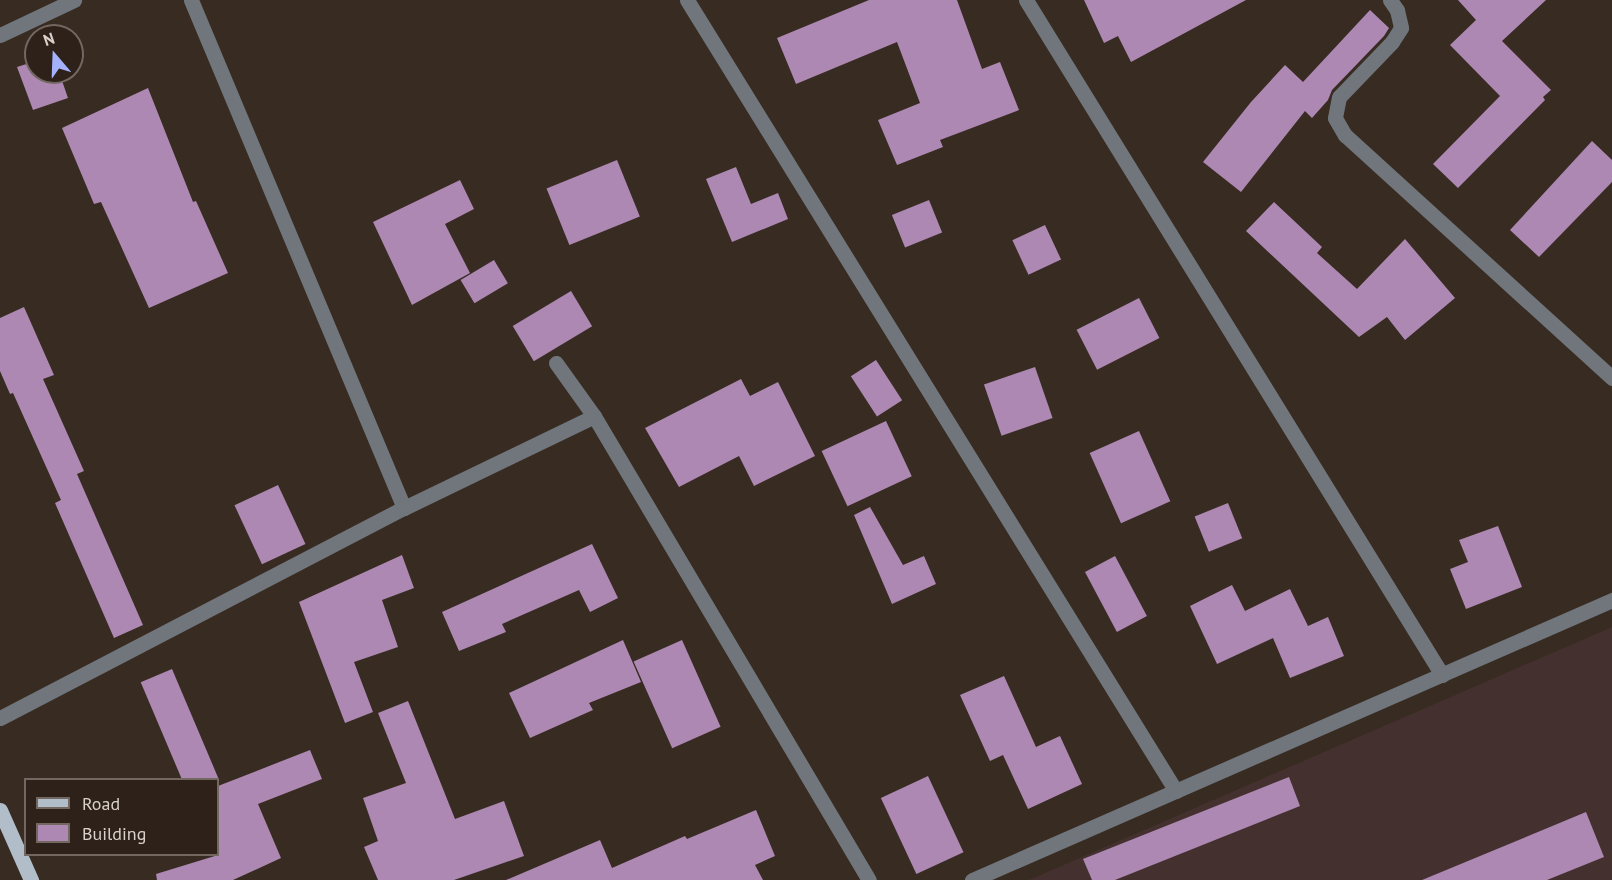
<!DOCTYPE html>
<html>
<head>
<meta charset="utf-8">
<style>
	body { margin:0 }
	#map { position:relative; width:1612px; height:880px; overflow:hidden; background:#382b22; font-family:"PT Sans",sans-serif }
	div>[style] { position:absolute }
	.industrial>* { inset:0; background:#44302e }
	.building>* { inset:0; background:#ac88b3; transform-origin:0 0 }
	.minor>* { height:15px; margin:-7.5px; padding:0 7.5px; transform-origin:7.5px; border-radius:7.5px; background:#70767c }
	.major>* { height:15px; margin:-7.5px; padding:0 7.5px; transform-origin:7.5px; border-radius:7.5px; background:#b2bdca }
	span { translate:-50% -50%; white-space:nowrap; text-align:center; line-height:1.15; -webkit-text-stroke:6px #2e2119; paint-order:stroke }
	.legend { position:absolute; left:24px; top:778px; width:195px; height:78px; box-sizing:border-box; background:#2e2119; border:2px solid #736761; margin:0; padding:8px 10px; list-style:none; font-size:18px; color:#dad1cc }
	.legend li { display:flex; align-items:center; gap:12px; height:30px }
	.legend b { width:30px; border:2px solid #736761 }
	.north { position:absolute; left:24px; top:24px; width:60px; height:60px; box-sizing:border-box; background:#2e2119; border:2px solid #736761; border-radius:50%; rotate:341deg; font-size:16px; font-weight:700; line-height:24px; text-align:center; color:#dad1cc }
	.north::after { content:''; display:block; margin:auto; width:21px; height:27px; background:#a4b2fc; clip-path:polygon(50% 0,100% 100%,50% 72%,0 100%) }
</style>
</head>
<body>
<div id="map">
	<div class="industrial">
		<i style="clip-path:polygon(1612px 627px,1612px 880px,1029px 880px)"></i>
	</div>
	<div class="building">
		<i style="clip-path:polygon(869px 0,957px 0,982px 69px,1000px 62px,1019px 110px,940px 140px,943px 147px,897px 165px,878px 120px,920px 103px,897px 42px,796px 84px,777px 38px)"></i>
		<i style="clip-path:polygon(1084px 0,1246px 0,1131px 62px,1118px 36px,1104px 43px)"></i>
		<i style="clip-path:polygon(1458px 0,1546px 0,1502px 41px,1551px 90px,1543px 97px,1545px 100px,1458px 188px,1433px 164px,1500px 96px,1450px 45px,1476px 20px)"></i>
		<i style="clip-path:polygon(1370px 10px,1389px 28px,1384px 36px,1332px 90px,1328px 100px,1312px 118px,1305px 111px,1241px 192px,1203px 162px,1251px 102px,1285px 65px,1303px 82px)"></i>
		<i style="clip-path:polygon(36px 61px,36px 72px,59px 72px,68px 98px,33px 110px,17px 67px)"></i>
		<i style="clip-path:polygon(148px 88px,193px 202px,196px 201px,228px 273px,149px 308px,101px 202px,94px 204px,62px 128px)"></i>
		<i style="clip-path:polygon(1592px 141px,1612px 160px,1612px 182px,1539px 257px,1510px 230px)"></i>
		<i style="left:617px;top:160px;width:61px;height:76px;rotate:68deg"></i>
		<i style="clip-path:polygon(736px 167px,751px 204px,778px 193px,788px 219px,732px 242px,706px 179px)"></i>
		<i style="clip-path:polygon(460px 180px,474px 209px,445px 224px,470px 273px,412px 305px,373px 222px)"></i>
		<i style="left:929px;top:200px;width:35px;height:40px;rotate:68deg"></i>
		<i style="clip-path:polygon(1274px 202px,1322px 247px,1317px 253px,1357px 289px,1405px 239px,1455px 298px,1405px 340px,1387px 317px,1359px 337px,1246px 231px)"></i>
		<i style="left:1045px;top:225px;width:38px;height:36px;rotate:65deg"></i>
		<i style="left:494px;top:260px;width:27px;height:39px;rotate:59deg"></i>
		<i style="left:571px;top:291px;width:41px;height:68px;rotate:59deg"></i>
		<i style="left:1139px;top:298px;width:45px;height:70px;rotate:63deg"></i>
		<i style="clip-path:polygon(24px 307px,54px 375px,43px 379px,84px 471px,77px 474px,143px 625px,114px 638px,55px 503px,61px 500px,13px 393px,10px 394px,0 371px,0 318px)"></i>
		<i style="left:876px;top:360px;width:48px;height:30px;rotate:57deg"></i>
		<i style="left:1035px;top:367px;width:54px;height:54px;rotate:71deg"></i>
		<i style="clip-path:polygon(741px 379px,750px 396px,778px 382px,815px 456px,754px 486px,739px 456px,679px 487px,645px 428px)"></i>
		<i style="left:886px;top:421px;width:61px;height:71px;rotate:65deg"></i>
		<i style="left:1139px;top:431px;width:77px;height:54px;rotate:66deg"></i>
		<i style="left:278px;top:485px;width:65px;height:48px;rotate:65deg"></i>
		<i style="left:1228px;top:503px;width:38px;height:36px;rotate:68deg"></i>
		<i style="clip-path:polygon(870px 507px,903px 565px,924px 556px,936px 584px,892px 604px,854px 515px)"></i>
		<i style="clip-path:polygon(1498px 526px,1522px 587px,1466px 609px,1450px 569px,1468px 562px,1459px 540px)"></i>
		<i style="clip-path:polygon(592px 544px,618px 598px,590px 612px,579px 590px,502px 624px,506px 632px,459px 651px,442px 612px)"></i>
		<i style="clip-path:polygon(402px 555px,414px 588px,382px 600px,398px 647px,354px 662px,373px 712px,345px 723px,299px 602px)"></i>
		<i style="left:1115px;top:556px;width:68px;height:34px;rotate:62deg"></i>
		<i style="clip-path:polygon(1232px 585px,1245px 611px,1290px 589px,1308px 626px,1328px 617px,1344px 656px,1290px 678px,1273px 638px,1217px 664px,1190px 606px)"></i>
		<i style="clip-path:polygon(623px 640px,641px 682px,589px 703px,593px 710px,530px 738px,509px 693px)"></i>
		<i style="left:682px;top:640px;width:95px;height:53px;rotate:66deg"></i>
		<i style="left:172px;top:669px;width:121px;height:34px;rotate:67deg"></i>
		<i style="clip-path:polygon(1004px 676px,1036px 747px,1060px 736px,1082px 784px,1028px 809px,1003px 755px,990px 761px,960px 695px)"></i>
		<i style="clip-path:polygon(408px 701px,455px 819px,504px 801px,524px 856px,454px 880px,378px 880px,364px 847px,378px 841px,363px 798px,406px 783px,378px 713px)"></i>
		<i style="clip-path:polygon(310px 750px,322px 779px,258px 804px,281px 858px,233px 880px,157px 880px,156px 874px,218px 855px,218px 786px)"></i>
		<i style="left:928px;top:776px;width:84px;height:52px;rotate:65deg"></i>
		<i style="clip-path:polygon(1289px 777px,1300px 806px,1115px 880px,1092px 880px,1083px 859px)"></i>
		<i style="clip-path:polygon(756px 810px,775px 856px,755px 865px,763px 880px,506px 880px,600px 840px,612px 868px,685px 836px,687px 839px)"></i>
		<i style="clip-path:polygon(1586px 812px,1604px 857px,1547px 880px,1422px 880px)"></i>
	</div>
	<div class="minor">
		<i style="left:191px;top:0;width:551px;rotate:67.25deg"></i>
		<i style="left:687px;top:0;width:930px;rotate:58.28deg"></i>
		<i style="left:1026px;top:0;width:793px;rotate:58.35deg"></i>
		<i style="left:1390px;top:0;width:12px;rotate:55deg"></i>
		<i style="left:1397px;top:10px;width:18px;rotate:77deg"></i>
		<i style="left:1401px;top:28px;width:17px;rotate:123deg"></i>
		<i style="left:1392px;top:42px;width:76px;rotate:133.9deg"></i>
		<i style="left:1339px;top:97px;width:21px;rotate:101deg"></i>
		<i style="left:1335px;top:118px;width:20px;rotate:60deg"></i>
		<i style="left:1345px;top:135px;width:361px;rotate:42.3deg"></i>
		<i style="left:0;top:35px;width:82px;rotate:-25.3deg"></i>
		<i style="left:556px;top:363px;width:65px;rotate:54.4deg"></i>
		<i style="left:594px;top:416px;width:539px;rotate:59.35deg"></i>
		<i style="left:0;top:718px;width:455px;rotate:-27.5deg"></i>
		<i style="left:404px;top:508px;width:211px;rotate:-25.8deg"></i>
		<i style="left:972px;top:880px;width:699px;rotate:-23.63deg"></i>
	</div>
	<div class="major">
		<i style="left:0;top:810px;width:77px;rotate:66.1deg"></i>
	</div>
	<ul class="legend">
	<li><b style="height:8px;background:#b2bdca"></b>Road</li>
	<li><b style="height:16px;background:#ac88b3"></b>Building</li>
	</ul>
	<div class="north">N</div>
</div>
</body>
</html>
